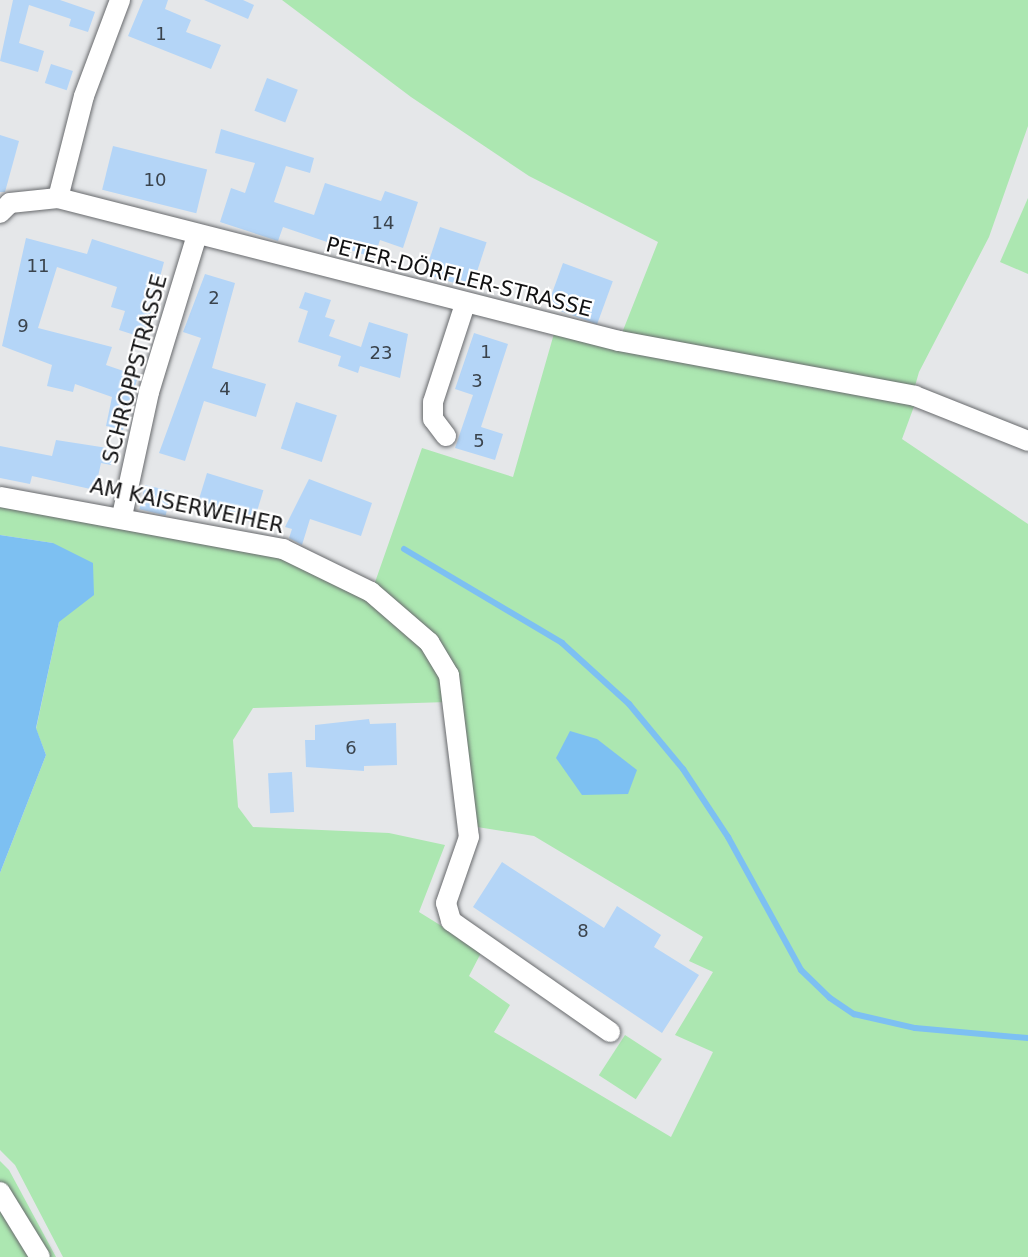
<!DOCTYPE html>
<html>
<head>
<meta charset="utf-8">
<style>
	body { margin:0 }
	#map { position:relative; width:1028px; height:1257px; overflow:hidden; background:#e5e7e9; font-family:"DejaVu Sans",sans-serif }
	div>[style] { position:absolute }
	.green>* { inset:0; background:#ace7b1; transform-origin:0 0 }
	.water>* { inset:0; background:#7dc0f2 }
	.stream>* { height:6px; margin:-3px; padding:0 3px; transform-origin:3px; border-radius:3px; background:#7dc0f2 }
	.building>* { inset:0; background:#b4d5f7; transform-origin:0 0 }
	.roads { filter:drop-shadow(0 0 2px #686a6d) drop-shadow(0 0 2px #686a6d) }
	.street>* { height:20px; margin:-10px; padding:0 10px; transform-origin:10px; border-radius:10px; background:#fff }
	span { translate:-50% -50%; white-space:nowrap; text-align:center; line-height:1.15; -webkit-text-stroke:4.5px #fff; paint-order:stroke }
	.number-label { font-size:18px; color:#3a434c }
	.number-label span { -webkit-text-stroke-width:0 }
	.street-label { font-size:21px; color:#121213 }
</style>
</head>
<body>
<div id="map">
	<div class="green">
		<i style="clip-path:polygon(282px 0,1028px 0,1028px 126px,989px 237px,919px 372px,913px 393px,620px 338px,658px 242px,529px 176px,411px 97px)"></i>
		<i style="clip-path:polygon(1028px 198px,1028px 274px,1000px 262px)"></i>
		<i style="clip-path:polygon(evenodd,555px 330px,916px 401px,902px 439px,1028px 524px,1028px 1257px,63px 1257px,15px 1165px,0 1150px,0 873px,46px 755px,36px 729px,59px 622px,53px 543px,0 535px,0 502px,281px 556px,373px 588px,422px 448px,513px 477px,555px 330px,448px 702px,471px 826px,534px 836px,703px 937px,689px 961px,713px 972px,675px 1035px,713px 1052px,671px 1137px,494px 1032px,510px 1005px,469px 976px,482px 951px,419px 912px,445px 845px,389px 833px,253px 827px,238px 807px,233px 740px,253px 708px,448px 702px)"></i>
		<i style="left:625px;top:1035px;width:44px;height:48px;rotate:33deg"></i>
		<i style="clip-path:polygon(0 1161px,9px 1170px,56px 1257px,47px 1257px,0 1182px)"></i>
		<i style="clip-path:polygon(0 1201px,33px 1257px,0 1257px)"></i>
	</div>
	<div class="water">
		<i style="clip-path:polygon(0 535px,53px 543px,93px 563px,94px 595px,59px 622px,36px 728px,46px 755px,0 873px)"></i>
		<i style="clip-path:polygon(570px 731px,597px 739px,637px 770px,628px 794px,582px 795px,556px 758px)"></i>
	</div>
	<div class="stream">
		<i style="left:404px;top:549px;width:184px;rotate:30.7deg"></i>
		<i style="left:562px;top:643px;width:91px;rotate:42.3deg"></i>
		<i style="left:629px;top:704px;width:85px;rotate:50.3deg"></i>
		<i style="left:683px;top:769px;width:82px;rotate:56.5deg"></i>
		<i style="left:728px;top:837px;width:152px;rotate:61.2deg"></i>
		<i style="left:801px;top:970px;width:40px;rotate:44deg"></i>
		<i style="left:830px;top:998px;width:29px;rotate:34deg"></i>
		<i style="left:854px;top:1014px;width:63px;rotate:12.9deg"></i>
		<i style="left:915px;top:1028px;width:113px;rotate:5.1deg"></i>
	</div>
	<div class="building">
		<i style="clip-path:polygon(13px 0,60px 0,95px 12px,88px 32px,69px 26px,71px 19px,29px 5px,19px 43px,44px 51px,38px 72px,0 61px)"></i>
		<i style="clip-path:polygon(143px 0,168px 0,165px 9px,191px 20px,186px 32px,221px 45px,211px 69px,128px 36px)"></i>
		<i style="clip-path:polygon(204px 0,243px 0,254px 5px,248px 19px)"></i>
		<i style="left:51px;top:64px;width:23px;height:20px;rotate:18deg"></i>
		<i style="left:267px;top:78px;width:33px;height:35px;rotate:21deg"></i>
		<i style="clip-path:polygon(221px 129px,314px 158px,310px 173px,286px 166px,274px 202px,314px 215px,325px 183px,381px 201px,385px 191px,418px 202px,403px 248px,380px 240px,374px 258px,283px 227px,278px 241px,220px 222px,231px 188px,245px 193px,255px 163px,215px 153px)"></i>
		<i style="clip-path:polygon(0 135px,19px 141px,5px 192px,0 192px)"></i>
		<i style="left:113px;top:146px;width:97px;height:45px;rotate:14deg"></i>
		<i style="left:440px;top:227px;width:49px;height:49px;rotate:18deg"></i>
		<i style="clip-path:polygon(26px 238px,87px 254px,92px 239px,164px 262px,144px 338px,119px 330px,125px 311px,111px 307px,117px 287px,57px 267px,38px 328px,112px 347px,106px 365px,138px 376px,123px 430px,106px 426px,112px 397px,75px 384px,73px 392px,47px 386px,52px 365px,2px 346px)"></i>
		<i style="left:563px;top:263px;width:53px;height:46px;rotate:20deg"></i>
		<i style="clip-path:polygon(205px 274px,235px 283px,212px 368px,266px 384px,256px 417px,204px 401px,185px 461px,159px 453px,201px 338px,183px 332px)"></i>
		<i style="clip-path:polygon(305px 292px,331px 300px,325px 317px,335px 320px,329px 336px,361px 347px,369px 322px,408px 334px,400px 378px,360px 366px,358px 373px,338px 366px,341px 356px,298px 342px,308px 311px,299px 308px)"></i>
		<i style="clip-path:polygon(474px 333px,508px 344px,481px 427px,503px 434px,495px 460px,455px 448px,473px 395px,455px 389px)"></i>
		<i style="left:296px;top:402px;width:43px;height:49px;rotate:18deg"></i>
		<i style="clip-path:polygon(56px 440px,114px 449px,111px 465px,101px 463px,95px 490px,32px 476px,30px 484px,0 478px,0 446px,52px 456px)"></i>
		<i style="left:207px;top:473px;width:59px;height:34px;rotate:17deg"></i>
		<i style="clip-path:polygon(309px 479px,372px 503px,361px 536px,310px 519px,302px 545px,289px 538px,292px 529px,285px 527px)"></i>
		<i style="left:145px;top:485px;width:27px;height:25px;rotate:13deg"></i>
		<i style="clip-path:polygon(369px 719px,370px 724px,396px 723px,397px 765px,364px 766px,364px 771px,306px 767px,305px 740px,315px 740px,315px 725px)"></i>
		<i style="left:292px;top:772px;width:40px;height:24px;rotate:87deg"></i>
		<i style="clip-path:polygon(502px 862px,604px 928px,617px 906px,661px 935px,654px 947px,699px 975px,662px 1033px,473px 907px)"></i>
	</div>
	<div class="roads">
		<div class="street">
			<i style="left:58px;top:198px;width:105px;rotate:-75.7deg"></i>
			<i style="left:84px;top:96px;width:103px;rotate:-69.4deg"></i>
			<i style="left:0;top:213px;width:14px;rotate:-45deg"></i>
			<i style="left:10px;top:203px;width:48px;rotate:-5.9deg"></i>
			<i style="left:58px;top:198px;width:579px;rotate:14.3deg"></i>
			<i style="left:619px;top:341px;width:301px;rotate:10.5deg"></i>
			<i style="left:915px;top:396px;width:122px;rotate:21.7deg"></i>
			<i style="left:446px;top:436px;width:21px;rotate:-127deg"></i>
			<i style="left:433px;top:419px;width:17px;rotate:-90deg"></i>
			<i style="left:433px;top:402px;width:103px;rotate:-71.9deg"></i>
			<i style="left:0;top:497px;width:288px;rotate:10.4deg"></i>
			<i style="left:283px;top:549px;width:98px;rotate:26deg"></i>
			<i style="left:371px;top:592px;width:77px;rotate:40.8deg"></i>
			<i style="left:429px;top:642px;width:39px;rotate:59deg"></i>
			<i style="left:449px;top:675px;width:163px;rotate:83deg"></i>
			<i style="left:469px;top:837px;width:70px;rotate:109.2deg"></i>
			<i style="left:446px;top:903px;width:19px;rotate:74deg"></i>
			<i style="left:451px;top:921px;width:194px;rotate:34.9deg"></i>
			<i style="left:122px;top:516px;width:127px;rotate:-77.7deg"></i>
			<i style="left:149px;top:392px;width:164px;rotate:-73deg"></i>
			<i style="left:0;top:1192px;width:76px;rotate:58.4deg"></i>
		</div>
	</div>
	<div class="number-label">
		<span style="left:161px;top:34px">1</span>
		<span style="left:155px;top:180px">10</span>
		<span style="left:383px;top:223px">14</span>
		<span style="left:38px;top:266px">11</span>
		<span style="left:214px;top:298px">2</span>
		<span style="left:23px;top:326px">9</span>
		<span style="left:486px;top:352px">1</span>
		<span style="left:381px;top:353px">23</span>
		<span style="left:477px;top:381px">3</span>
		<span style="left:225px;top:389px">4</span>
		<span style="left:479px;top:441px">5</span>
		<span style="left:351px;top:748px">6</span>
		<span style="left:583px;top:931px">8</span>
	</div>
	<div class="street-label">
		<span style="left:459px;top:277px;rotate:14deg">PETER-DÖRFLER-STRASSE</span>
		<span style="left:135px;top:369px;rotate:-75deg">SCHROPPSTRASSE</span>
		<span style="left:187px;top:506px;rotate:12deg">AM KAISERWEIHER</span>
	</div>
</div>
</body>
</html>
